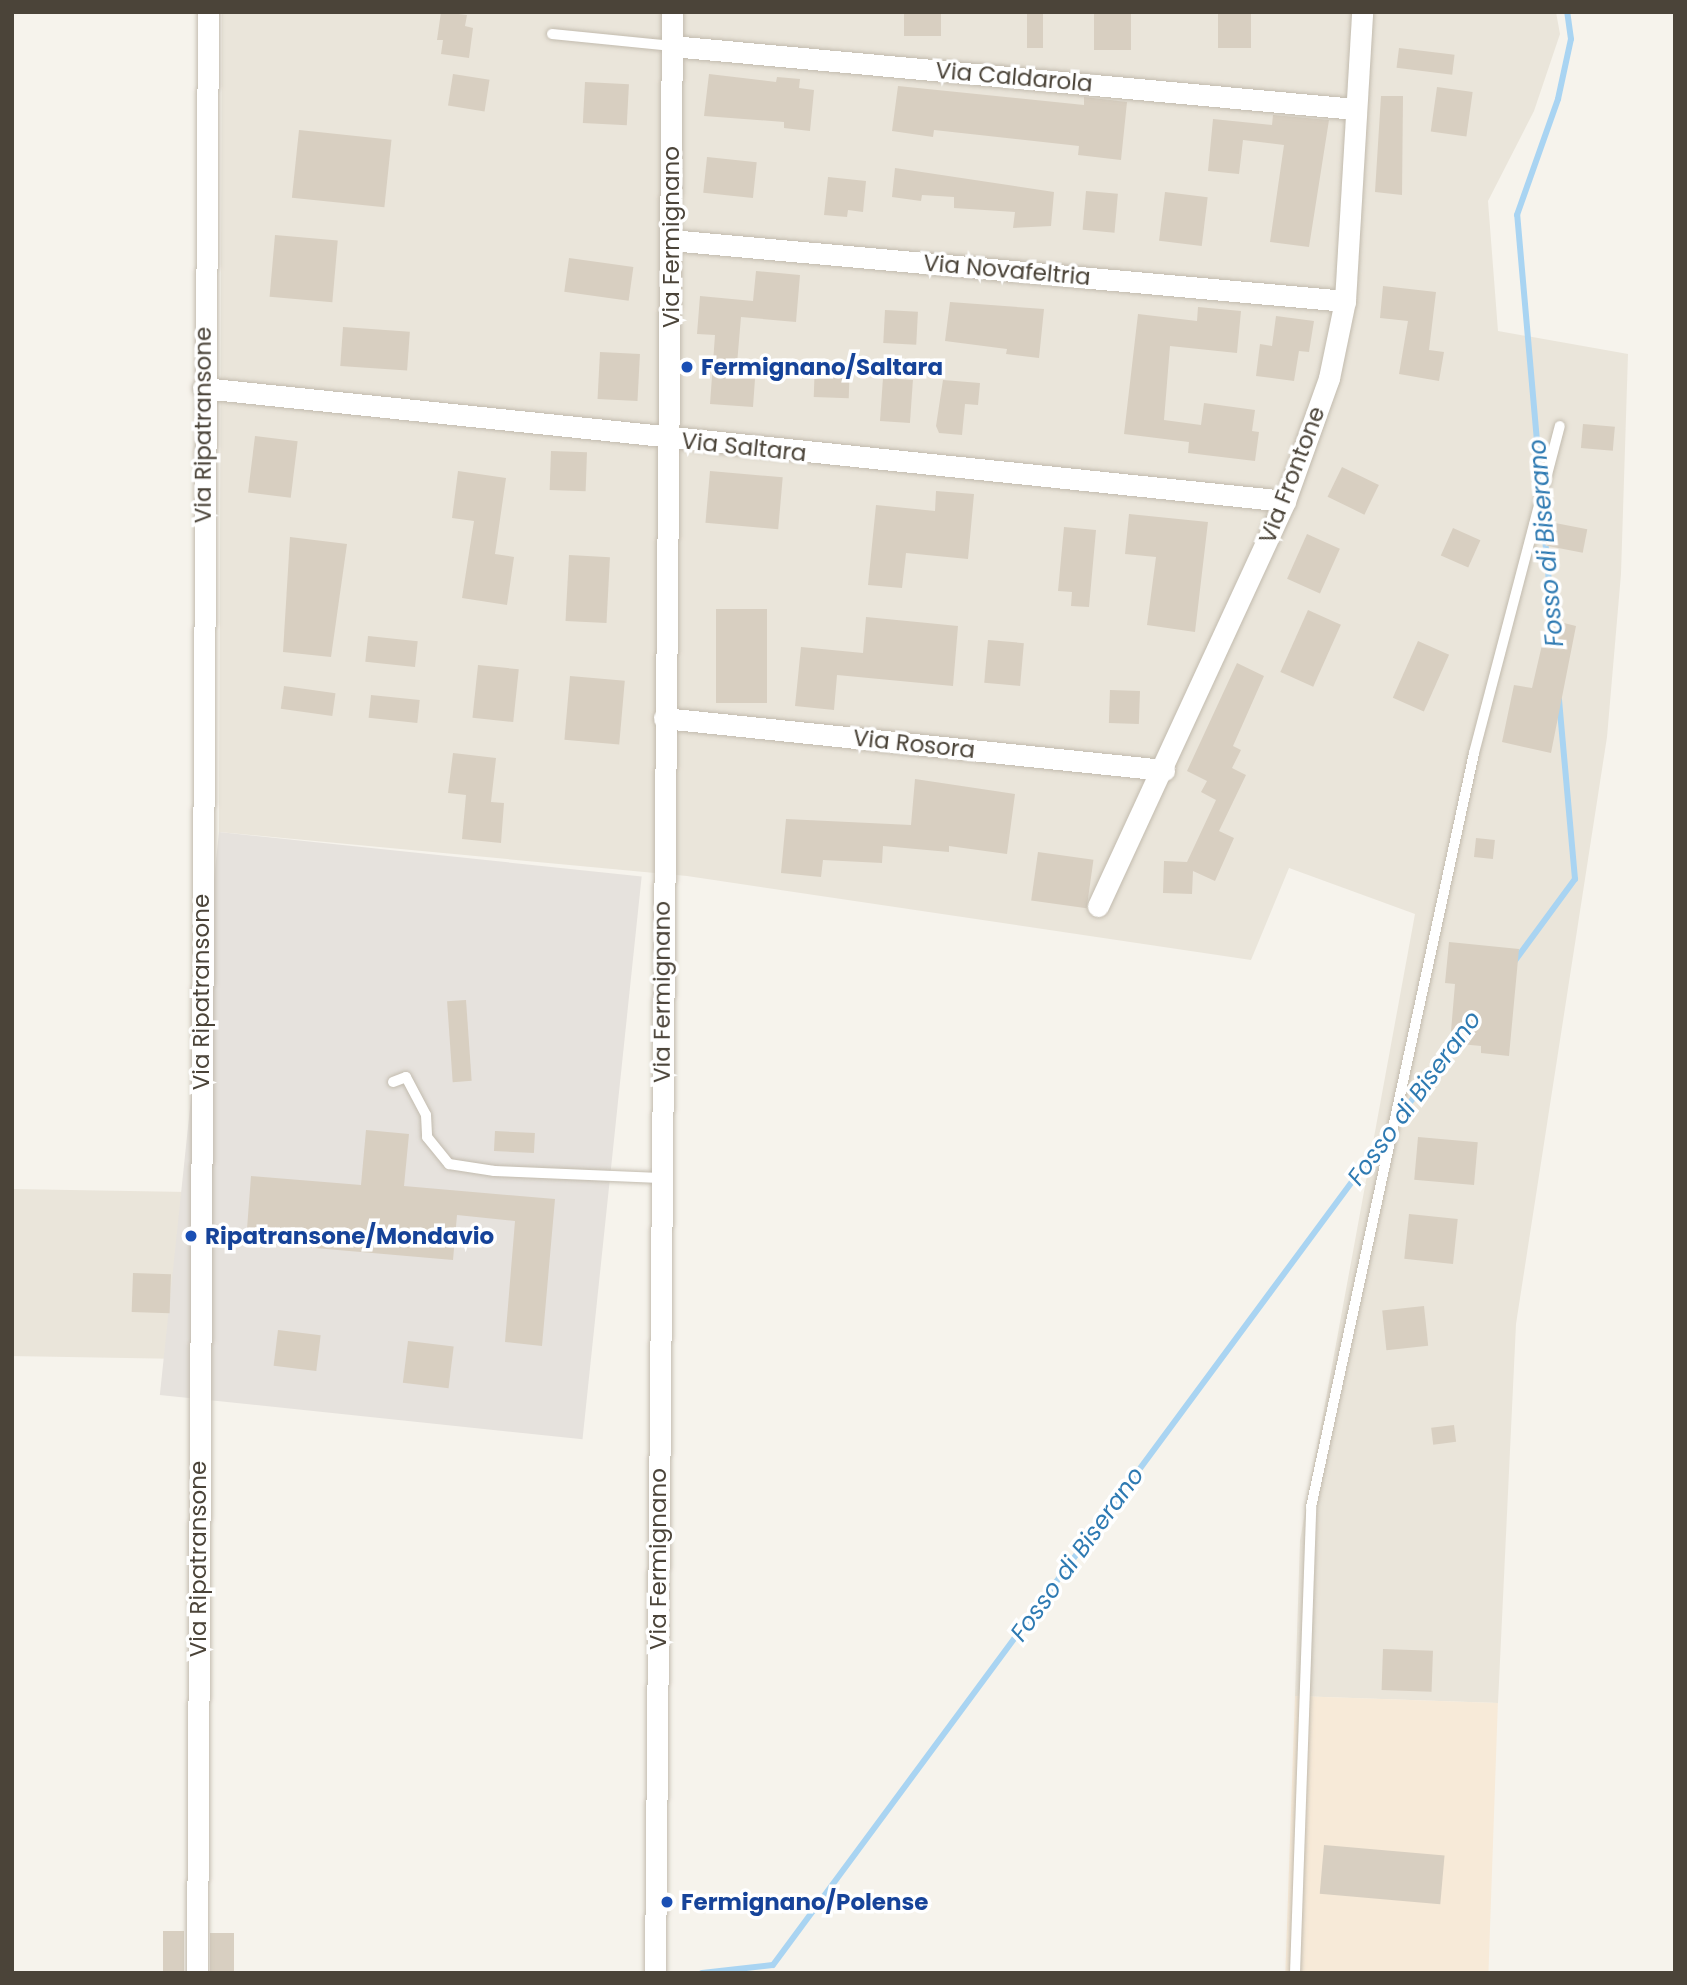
<!DOCTYPE html>
<html>
<head>
<meta charset="utf-8">
<style>
	body { margin:0 }
	#map { position:relative; width:1687px; height:1985px; overflow:hidden; background:#f6f3ec; font-family:Poppins,sans-serif }
	div>[style] { position:absolute }
	.residential>* { inset:0; background:#eae5da; transform-origin:0 0 }
	.commercial>* { inset:0; background:#f7ead8; transform-origin:0 0 }
	.industrial>* { inset:0; background:#e6e2dd; transform-origin:0 0 }
	.stream>* { height:6px; margin:-3px; padding:0 3px; transform-origin:3px; border-radius:3px; background:#a9d4f2 }
	.building>* { inset:0; background:#d8cfc1; transform-origin:0 0 }
	.roads { filter:drop-shadow(0 0 2px #c2bbae) drop-shadow(0 0 2px #c2bbae) }
	.lane>* { height:10px; margin:-5px; padding:0 5px; transform-origin:5px; border-radius:5px; background:#fff }
	.street>* { height:21px; margin:-10.5px; padding:0 10.5px; transform-origin:10.5px; border-radius:10.5px; background:#fff }
	.dots>* { width:19px; height:19px; translate:-50% -50%; box-sizing:border-box; border:4px solid #fff; border-radius:50% }
	span { translate:-50% -50%; white-space:nowrap; text-align:center; line-height:1.15; -webkit-text-stroke:7px #fff; paint-order:stroke }
	.street-label { font-size:23px; color:#4b4439 }
	.transit-label { font-size:23px; color:#164399; font-weight:700 }
	.left { translate:0 -50%; text-align:left }
	.water-label { font-size:24px; color:#2e7ab2; font-style:italic }
	.frame { position:absolute; inset:0; border:14px solid #4b4439; pointer-events:none }
</style>
</head>
<body>
<div id="map">
	<div class="residential">
		<i style="clip-path:polygon(222px 12px,1556px 12px,1560px 34px,1534px 111px,1488px 201px,1498px 331px,1628px 354px,1621px 574px,1607px 737px,1516px 1324px,1498px 1703px,1295px 1696px,1300px 1540px,1415px 914px,1289px 868px,1251px 960px,687px 876px,219px 832px)"></i>
		<i style="left:12px;top:1189px;width:176px;height:167px;rotate:1deg"></i>
	</div>
	<div class="commercial">
		<i style="left:1295px;top:1696px;width:203px;height:277px;rotate:2deg"></i>
	</div>
	<div class="industrial">
		<i style="left:219px;top:832px;width:425px;height:566px;rotate:6deg"></i>
	</div>
	<div class="stream">
		<i style="left:1541px;top:487px;width:273px;rotate:-95deg"></i>
		<i style="left:1517px;top:215px;width:123px;rotate:-70.5deg"></i>
		<i style="left:1558px;top:99px;width:61px;rotate:-77.8deg"></i>
		<i style="left:1571px;top:39px;width:27px;rotate:-98deg"></i>
		<i style="left:1542px;top:505px;width:122px;rotate:84.8deg"></i>
		<i style="left:1514px;top:962px;width:103px;rotate:-53.7deg"></i>
		<i style="left:1575px;top:879px;width:180px;rotate:-95.1deg"></i>
		<i style="left:1397px;top:1120px;width:101px;rotate:-53.5deg"></i>
		<i style="left:702px;top:1973px;width:71px;rotate:-6.4deg"></i>
		<i style="left:773px;top:1965px;width:1040px;rotate:-53.53deg"></i>
	</div>
	<div class="building">
		<i style="clip-path:polygon(441px 12px,467px 15px,465px 26px,473px 28px,469px 58px,441px 54px,443px 40px,437px 40px)"></i>
		<i style="left:904px;top:12px;width:37px;height:24px"></i>
		<i style="left:1027px;top:12px;width:16px;height:36px"></i>
		<i style="left:1094px;top:12px;width:37px;height:38px"></i>
		<i style="left:1218px;top:12px;width:33px;height:36px"></i>
		<i style="left:1399px;top:48px;width:56px;height:20px;rotate:7deg"></i>
		<i style="left:453px;top:74px;width:37px;height:32px;rotate:9deg"></i>
		<i style="clip-path:polygon(709px 74px,776px 82px,777px 77px,800px 79px,799px 88px,814px 90px,810px 131px,784px 128px,784px 122px,704px 116px)"></i>
		<i style="left:585px;top:82px;width:44px;height:41px;rotate:3deg"></i>
		<i style="clip-path:polygon(898px 86px,1084px 105px,1084px 97px,1127px 102px,1121px 160px,1078px 155px,1079px 146px,934px 130px,933px 137px,892px 131px)"></i>
		<i style="left:1437px;top:87px;width:36px;height:45px;rotate:8deg"></i>
		<i style="clip-path:polygon(1381px 96px,1403px 96px,1402px 195px,1375px 192px)"></i>
		<i style="clip-path:polygon(1273px 115px,1329px 120px,1309px 247px,1270px 242px,1284px 145px,1243px 140px,1239px 174px,1208px 171px,1213px 119px,1272px 125px)"></i>
		<i style="left:299px;top:130px;width:93px;height:68px;rotate:6deg"></i>
		<i style="left:707px;top:157px;width:50px;height:36px;rotate:6deg"></i>
		<i style="clip-path:polygon(895px 168px,1054px 192px,1051px 226px,1013px 228px,1015px 212px,954px 208px,954px 197px,922px 195px,921px 201px,892px 197px)"></i>
		<i style="clip-path:polygon(828px 177px,866px 181px,863px 212px,848px 210px,847px 217px,824px 215px)"></i>
		<i style="left:1086px;top:191px;width:32px;height:39px;rotate:5deg"></i>
		<i style="left:1165px;top:192px;width:43px;height:49px;rotate:7deg"></i>
		<i style="left:275px;top:235px;width:63px;height:62px;rotate:5deg"></i>
		<i style="left:569px;top:258px;width:65px;height:34px;rotate:8deg"></i>
		<i style="clip-path:polygon(756px 271px,800px 275px,796px 322px,741px 317px,737px 364px,756px 365px,753px 407px,710px 404px,715px 335px,697px 334px,700px 296px,753px 301px)"></i>
		<i style="clip-path:polygon(1383px 286px,1436px 292px,1429px 350px,1444px 352px,1439px 381px,1399px 374px,1408px 321px,1380px 318px)"></i>
		<i style="clip-path:polygon(950px 302px,1044px 309px,1039px 358px,1006px 354px,1007px 349px,945px 341px)"></i>
		<i style="clip-path:polygon(1198px 307px,1241px 311px,1237px 353px,1170px 346px,1164px 420px,1201px 425px,1204px 403px,1255px 410px,1252px 431px,1259px 432px,1255px 461px,1188px 453px,1189px 442px,1124px 434px,1138px 314px,1197px 321px)"></i>
		<i style="left:885px;top:310px;width:33px;height:33px;rotate:3deg"></i>
		<i style="clip-path:polygon(1276px 316px,1314px 321px,1309px 352px,1299px 351px,1294px 381px,1256px 376px,1260px 344px,1272px 346px)"></i>
		<i style="left:343px;top:327px;width:67px;height:39px;rotate:4deg"></i>
		<i style="left:600px;top:352px;width:40px;height:47px;rotate:3deg"></i>
		<i style="left:815px;top:361px;width:35px;height:36px;rotate:2deg"></i>
		<i style="left:883px;top:378px;width:30px;height:43px;rotate:4deg"></i>
		<i style="clip-path:polygon(943px 380px,980px 383px,978px 405px,965px 404px,962px 435px,939px 433px,936px 426px)"></i>
		<i style="left:1583px;top:424px;width:32px;height:24px;rotate:5deg"></i>
		<i style="left:255px;top:436px;width:43px;height:57px;rotate:7deg"></i>
		<i style="left:551px;top:451px;width:36px;height:39px;rotate:2deg"></i>
		<i style="left:1342px;top:467px;width:41px;height:33px;rotate:26deg"></i>
		<i style="clip-path:polygon(458px 471px,506px 478px,495px 554px,514px 557px,507px 605px,462px 598px,474px 521px,452px 518px)"></i>
		<i style="left:710px;top:471px;width:73px;height:52px;rotate:5deg"></i>
		<i style="clip-path:polygon(936px 491px,974px 494px,968px 559px,906px 553px,902px 588px,868px 585px,876px 505px,935px 511px)"></i>
		<i style="clip-path:polygon(1129px 514px,1208px 522px,1195px 632px,1147px 625px,1156px 557px,1125px 554px)"></i>
		<i style="left:1550px;top:522px;width:38px;height:24px;rotate:11deg"></i>
		<i style="clip-path:polygon(1064px 527px,1096px 530px,1089px 607px,1071px 606px,1072px 592px,1058px 591px)"></i>
		<i style="left:1453px;top:528px;width:30px;height:30px;rotate:24deg"></i>
		<i style="left:1307px;top:534px;width:36px;height:49px;rotate:24deg"></i>
		<i style="clip-path:polygon(290px 537px,347px 544px,331px 657px,283px 652px)"></i>
		<i style="left:569px;top:555px;width:41px;height:66px;rotate:3deg"></i>
		<i style="left:716px;top:609px;width:51px;height:94px"></i>
		<i style="left:1308px;top:610px;width:36px;height:68px;rotate:24deg"></i>
		<i style="clip-path:polygon(866px 617px,958px 626px,953px 686px,837px 675px,834px 710px,795px 706px,801px 647px,863px 653px)"></i>
		<i style="clip-path:polygon(1548px 619px,1576px 626px,1551px 753px,1502px 742px,1514px 685px,1532px 688px)"></i>
		<i style="left:368px;top:636px;width:50px;height:26px;rotate:6deg"></i>
		<i style="left:988px;top:640px;width:36px;height:43px;rotate:5deg"></i>
		<i style="left:1418px;top:641px;width:34px;height:62px;rotate:24deg"></i>
		<i style="clip-path:polygon(1237px 663px,1264px 676px,1233px 746px,1241px 750px,1232px 768px,1246px 775px,1219px 831px,1234px 838px,1215px 881px,1193px 871px,1192px 894px,1163px 893px,1164px 861px,1187px 862px,1216px 800px,1201px 792px,1207px 781px,1187px 771px)"></i>
		<i style="left:478px;top:665px;width:41px;height:53px;rotate:6deg"></i>
		<i style="left:570px;top:676px;width:55px;height:64px;rotate:5deg"></i>
		<i style="left:284px;top:686px;width:52px;height:23px;rotate:8deg"></i>
		<i style="left:1110px;top:690px;width:30px;height:33px;rotate:2deg"></i>
		<i style="left:371px;top:695px;width:49px;height:23px;rotate:6deg"></i>
		<i style="clip-path:polygon(453px 753px,496px 758px,491px 802px,504px 803px,501px 843px,462px 839px,466px 795px,448px 793px)"></i>
		<i style="clip-path:polygon(915px 779px,1015px 794px,1007px 854px,949px 846px,949px 852px,883px 846px,882px 863px,823px 860px,821px 877px,781px 873px,786px 819px,911px 825px)"></i>
		<i style="left:1476px;top:838px;width:19px;height:19px;rotate:6deg"></i>
		<i style="left:1038px;top:852px;width:56px;height:49px;rotate:8deg"></i>
		<i style="clip-path:polygon(1449px 942px,1519px 949px,1509px 1056px,1481px 1053px,1481px 1046px,1450px 1043px,1455px 984px,1445px 983px)"></i>
		<i style="left:466px;top:1000px;width:81px;height:19px;rotate:86deg"></i>
		<i style="clip-path:polygon(366px 1130px,409px 1134px,404px 1186px,555px 1199px,542px 1346px,505px 1342px,515px 1221px,457px 1215px,453px 1260px,246px 1242px,251px 1176px,361px 1185px)"></i>
		<i style="left:495px;top:1131px;width:40px;height:20px;rotate:3deg"></i>
		<i style="left:1418px;top:1137px;width:60px;height:43px;rotate:5deg"></i>
		<i style="left:1409px;top:1214px;width:49px;height:45px;rotate:6deg"></i>
		<i style="left:133px;top:1273px;width:38px;height:39px;rotate:2deg"></i>
		<i style="left:1424px;top:1306px;width:40px;height:42px;rotate:84deg"></i>
		<i style="left:278px;top:1330px;width:43px;height:36px;rotate:7deg"></i>
		<i style="left:408px;top:1341px;width:46px;height:42px;rotate:7deg"></i>
		<i style="left:1454px;top:1425px;width:17px;height:23px;rotate:83deg"></i>
		<i style="left:1383px;top:1649px;width:50px;height:41px;rotate:2deg"></i>
		<i style="left:1324px;top:1845px;width:121px;height:49px;rotate:5deg"></i>
		<i style="left:184px;top:1931px;width:41px;height:21px;rotate:90deg"></i>
		<i style="left:210px;top:1933px;width:24px;height:40px"></i>
	</div>
	<div class="roads">
		<div class="lane">
			<i style="left:552px;top:34px;width:121px;rotate:5.7deg"></i>
			<i style="left:393px;top:1082px;width:14px;rotate:-21deg"></i>
			<i style="left:406px;top:1077px;width:43px;rotate:62.2deg"></i>
			<i style="left:426px;top:1115px;width:22px;rotate:87deg"></i>
			<i style="left:427px;top:1137px;width:35px;rotate:51deg"></i>
			<i style="left:449px;top:1164px;width:46px;rotate:8.8deg"></i>
			<i style="left:494px;top:1171px;width:167px;rotate:2.4deg"></i>
			<i style="left:1295px;top:1973px;width:466px;rotate:-88deg"></i>
			<i style="left:1311px;top:1507px;width:771px;rotate:-77.8deg"></i>
			<i style="left:1474px;top:753px;width:338px;rotate:-75.3deg"></i>
		</div>
		<div class="street">
			<i style="left:672px;top:46px;width:686px;rotate:5.27deg"></i>
			<i style="left:670px;top:240px;width:678px;rotate:5.16deg"></i>
			<i style="left:203px;top:388px;width:1088px;rotate:5.96deg"></i>
			<i style="left:664px;top:718px;width:503px;rotate:5.94deg"></i>
			<i style="left:1098px;top:906px;width:446px;rotate:-65.2deg"></i>
			<i style="left:1285px;top:501px;width:131px;rotate:-70.3deg"></i>
			<i style="left:1329px;top:378px;width:79px;rotate:-78.3deg"></i>
			<i style="left:1345px;top:301px;width:289px;rotate:-86.6deg"></i>
			<i style="left:197px;top:1973px;width:1961px;rotate:-89.68deg"></i>
			<i style="left:655px;top:1973px;width:1961px;rotate:-89.5deg"></i>
		</div>
	</div>
	<div class="dots">
		<i style="left:687px;top:367px;background:#1a4fb4"></i>
		<i style="left:191px;top:1236px;background:#1a4fb4"></i>
		<i style="left:667px;top:1902px;background:#1a4fb4"></i>
	</div>
	<div class="street-label">
		<span style="left:1014px;top:77px;rotate:5deg">Via Caldarola</span>
		<span style="left:671px;top:237px;rotate:-90deg">Via Fermignano</span>
		<span style="left:1007px;top:270px;rotate:5deg">Via Novafeltria</span>
		<span style="left:203px;top:425px;rotate:-90deg">Via Ripatransone</span>
		<span style="left:744px;top:447px;rotate:6deg">Via Saltara</span>
		<span style="left:1292px;top:475px;rotate:-69deg">Via Frontone</span>
		<span style="left:914px;top:744px;rotate:6deg">Via Rosora</span>
		<span style="left:201px;top:992px;rotate:-90deg">Via Ripatransone</span>
		<span style="left:662px;top:992px;rotate:-90deg">Via Fermignano</span>
		<span style="left:198px;top:1559px;rotate:-90deg">Via Ripatransone</span>
		<span style="left:658px;top:1559px;rotate:-90deg">Via Fermignano</span>
	</div>
	<div class="transit-label">
		<span class="left" style="left:701px;top:367px">Fermignano/Saltara</span>
		<span class="left" style="left:205px;top:1236px">Ripatransone/Mondavio</span>
		<span class="left" style="left:681px;top:1902px">Fermignano/Polense</span>
	</div>
	<div class="water-label">
		<span style="left:1546px;top:543px;rotate:-95deg">Fosso di Biserano</span>
		<span style="left:1414px;top:1098px;rotate:-54deg">Fosso di Biserano</span>
		<span style="left:1077px;top:1554px;rotate:-54deg">Fosso di Biserano</span>
	</div>
	<div class="frame"></div>
</div>
</body>
</html>
